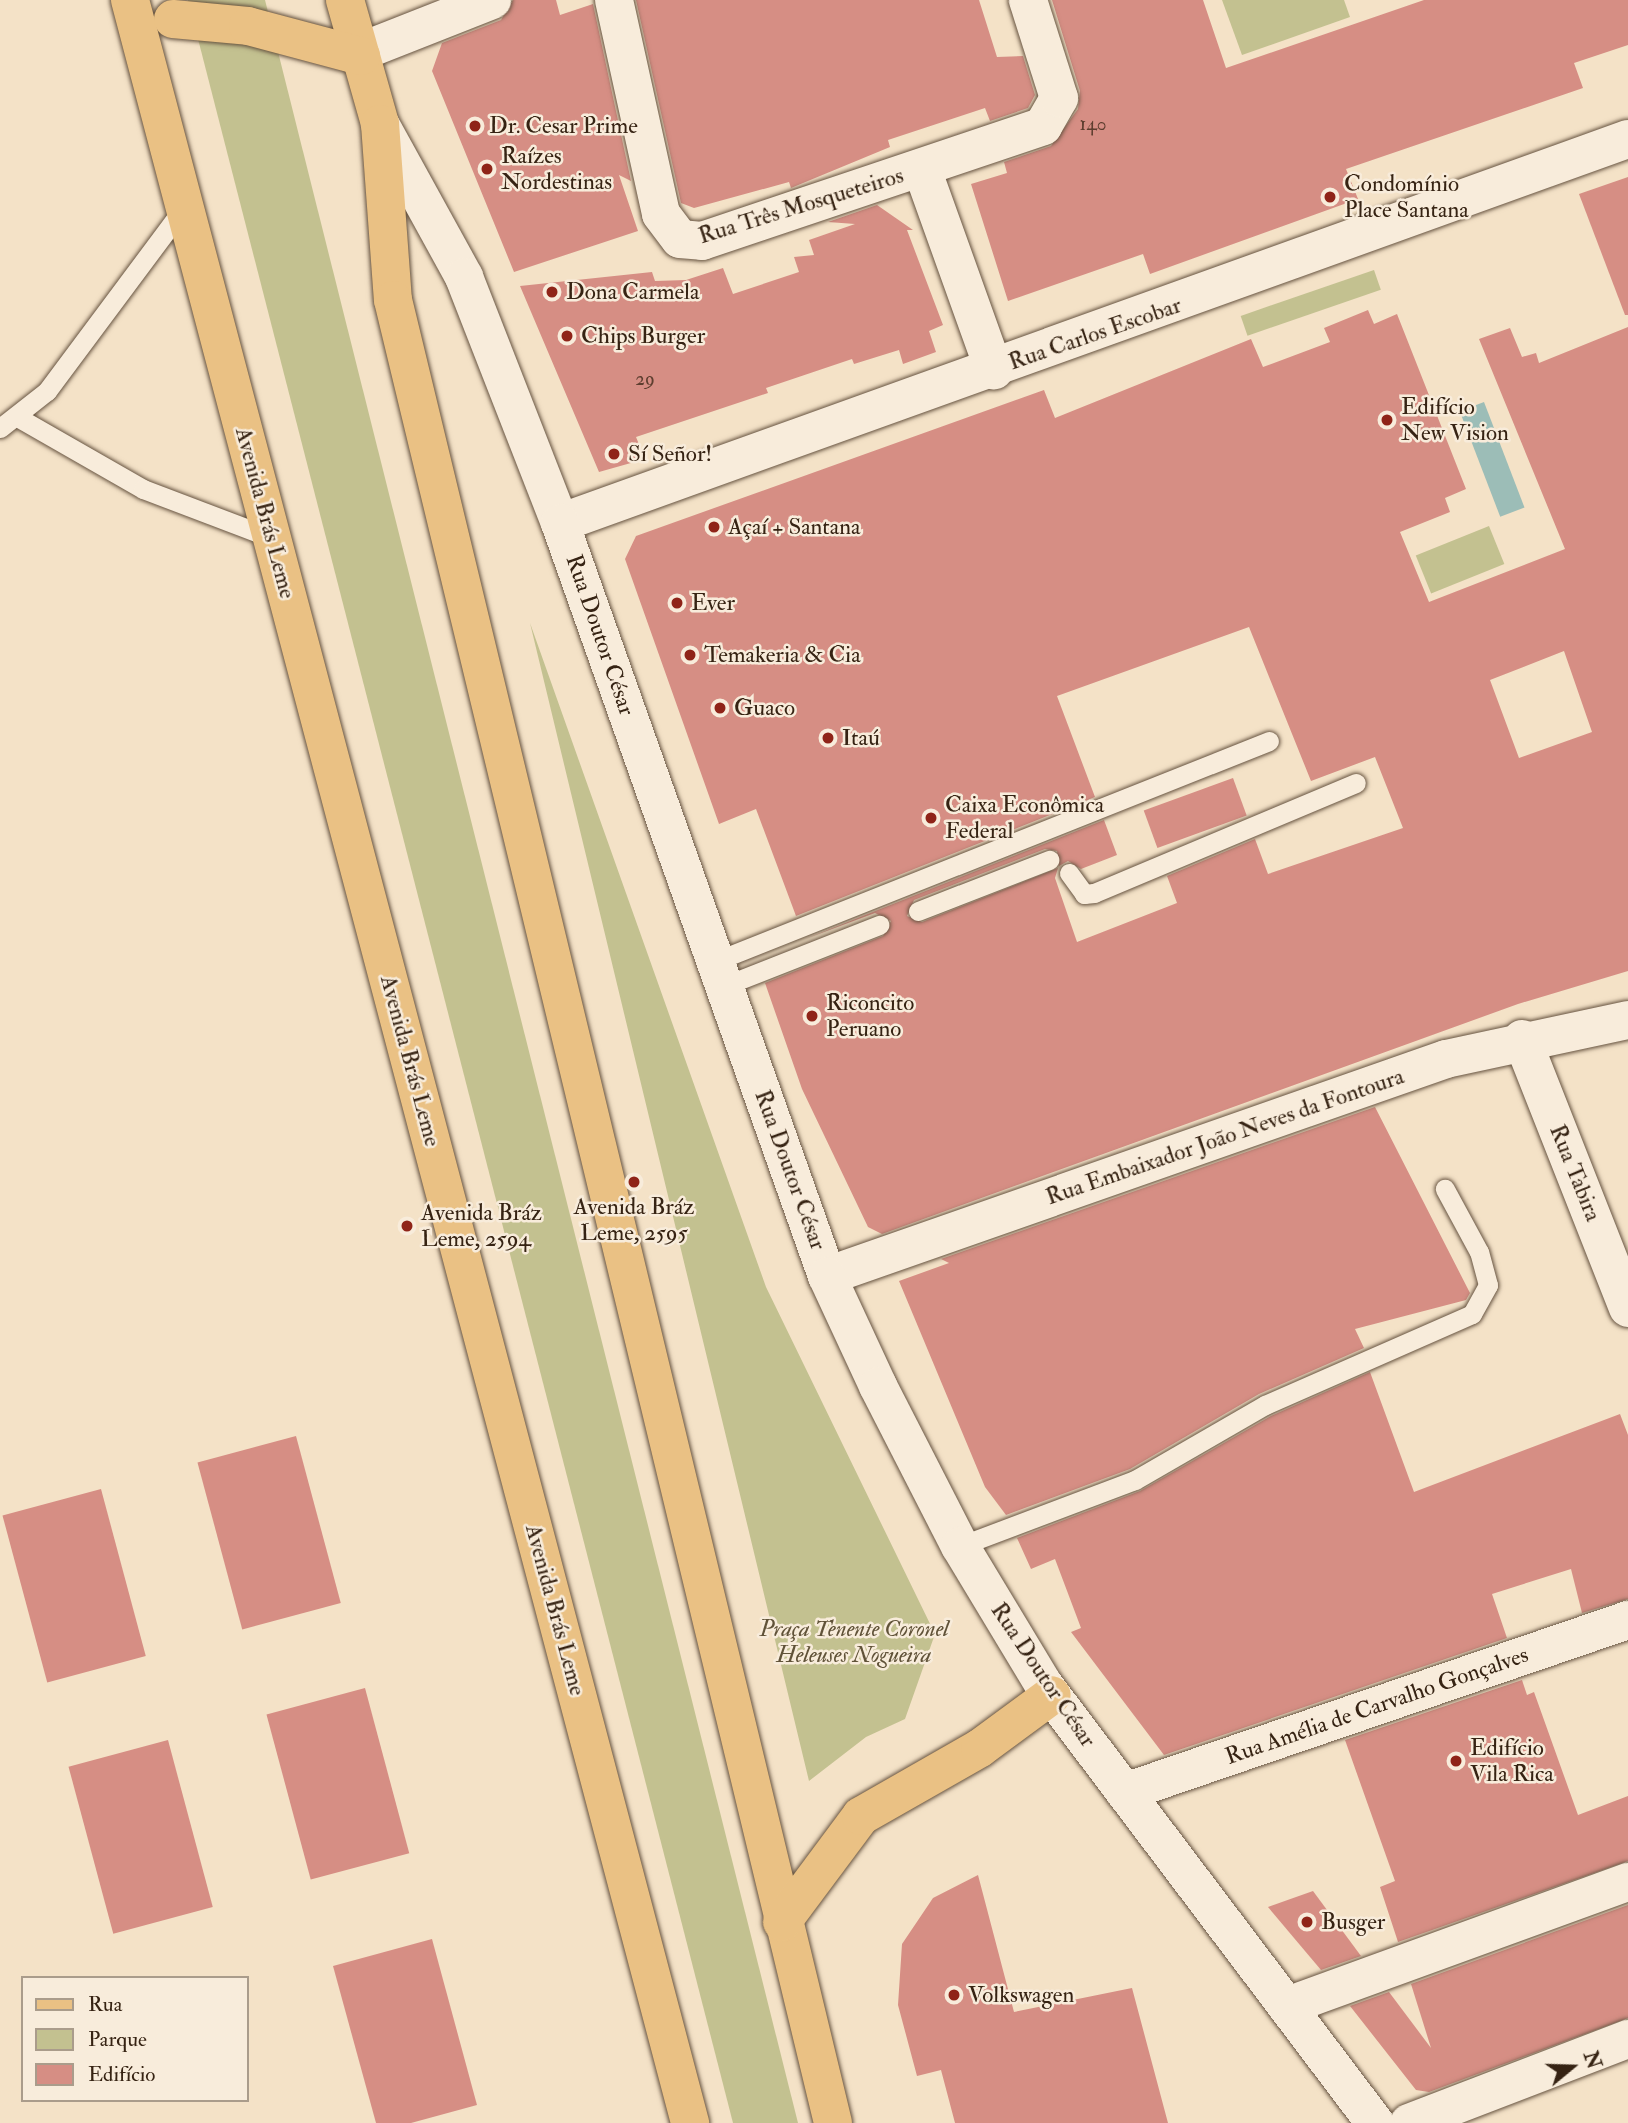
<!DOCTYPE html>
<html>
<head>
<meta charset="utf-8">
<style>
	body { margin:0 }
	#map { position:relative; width:1628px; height:2123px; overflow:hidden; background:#f4e2c7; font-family:"IM FELL Double Pica",serif }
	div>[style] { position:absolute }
	.green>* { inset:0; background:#c3c190; transform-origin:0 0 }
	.water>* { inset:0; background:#9cbdb7; transform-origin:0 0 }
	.building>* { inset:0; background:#d68e84; transform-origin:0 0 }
	.roads { filter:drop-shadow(0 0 2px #665340) drop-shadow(0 0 2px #665340) }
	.service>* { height:19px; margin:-9.5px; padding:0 9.5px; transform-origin:9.5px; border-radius:9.5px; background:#f8ecdb }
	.minor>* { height:38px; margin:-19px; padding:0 19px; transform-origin:19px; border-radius:19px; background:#f8ecdb }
	.tertiary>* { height:38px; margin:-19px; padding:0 19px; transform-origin:19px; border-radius:19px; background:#f8ecdb }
	.primary>* { height:38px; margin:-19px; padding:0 19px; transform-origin:19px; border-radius:19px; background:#eac184 }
	.dots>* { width:19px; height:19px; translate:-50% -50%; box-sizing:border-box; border:4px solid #f8ecdb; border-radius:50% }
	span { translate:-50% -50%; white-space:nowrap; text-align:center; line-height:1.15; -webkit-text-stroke:5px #f8ecdb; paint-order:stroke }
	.number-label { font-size:19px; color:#5e3e2f }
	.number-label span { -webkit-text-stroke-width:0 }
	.poi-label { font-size:23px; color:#362313 }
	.left { translate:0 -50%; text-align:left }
	.street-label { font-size:23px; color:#362313 }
	.park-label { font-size:23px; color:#605238; font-style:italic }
	.legend { position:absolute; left:21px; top:1976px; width:228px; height:126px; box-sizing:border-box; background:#f8ecdb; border:2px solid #aa9c8b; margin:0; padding:9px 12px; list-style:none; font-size:21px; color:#362313 }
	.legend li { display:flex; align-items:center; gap:14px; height:35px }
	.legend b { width:35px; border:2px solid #aa9c8b }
	.north { position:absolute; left:1537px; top:2032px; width:70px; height:70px; -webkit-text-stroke:5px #f8ecdb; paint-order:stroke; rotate:71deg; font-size:19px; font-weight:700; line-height:28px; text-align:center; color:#362313 }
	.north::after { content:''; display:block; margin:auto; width:24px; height:32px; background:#362313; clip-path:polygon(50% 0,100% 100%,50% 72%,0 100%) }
</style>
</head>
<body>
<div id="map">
	<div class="green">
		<i style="clip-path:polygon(188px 0,265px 0,798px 2123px,733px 2123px)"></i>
		<i style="clip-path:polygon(1222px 0,1344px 0,1350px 17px,1242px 55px)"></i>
		<i style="left:1374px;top:270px;width:21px;height:141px;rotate:71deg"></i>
		<i style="left:1489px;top:526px;width:41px;height:79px;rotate:68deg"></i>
		<i style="clip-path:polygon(530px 623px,766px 1287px,935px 1634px,905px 1719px,866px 1737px,809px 1781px)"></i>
	</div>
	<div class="water">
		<i style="left:1484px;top:402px;width:113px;height:26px;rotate:69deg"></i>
	</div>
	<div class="building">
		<i style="clip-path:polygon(513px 0,556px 0,560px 15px,593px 4px,631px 181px,619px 175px,638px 231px,514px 272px,432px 71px,442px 43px,501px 20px)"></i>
		<i style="clip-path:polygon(636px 0,979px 0,997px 57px,1023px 56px,1035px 95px,1028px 108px,990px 121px,985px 108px,888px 140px,890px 147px,791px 188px,789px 182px,694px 208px,681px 203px)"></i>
		<i style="clip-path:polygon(1052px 0,1203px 0,1226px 68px,1424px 0,1628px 0,1628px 45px,1574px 63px,1583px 88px,1346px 169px,1358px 199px,1150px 274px,1143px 254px,1008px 301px,971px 184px,1007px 173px,1004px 162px,1051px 146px,1078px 109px,1080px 91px)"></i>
		<i style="clip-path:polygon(1628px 177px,1628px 315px,1625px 315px,1579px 194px)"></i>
		<i style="clip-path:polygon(877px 205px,913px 230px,907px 230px,943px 325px,929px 331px,936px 352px,903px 364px,899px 350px,854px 364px,852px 359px,766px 388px,768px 393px,636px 437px,645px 459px,599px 472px,520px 286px,652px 272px,655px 281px,686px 280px,723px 268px,733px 294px,799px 272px,794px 257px,814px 255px,809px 240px,855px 224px,828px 222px)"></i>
		<i style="clip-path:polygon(evenodd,1368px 310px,1374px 324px,1397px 314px,1466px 489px,1445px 498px,1450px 512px,1400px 532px,1429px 602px,1565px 549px,1479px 339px,1510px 328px,1522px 357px,1536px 353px,1539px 363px,1628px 327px,1628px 971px,1518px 1004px,882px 1234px,868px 1227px,802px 1089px,765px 983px,883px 936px,891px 921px,875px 913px,805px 939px,1104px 820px,1117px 855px,1081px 869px,1068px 861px,1059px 866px,1057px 851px,1045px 849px,914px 900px,907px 916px,922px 922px,1058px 868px,1055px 878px,1077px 942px,1177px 903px,1167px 876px,1255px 839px,1268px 874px,1403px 828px,1375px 757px,1311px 781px,1249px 627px,1057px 696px,1095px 797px,796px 916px,756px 809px,719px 824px,625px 559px,636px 536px,1044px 390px,1055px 418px,1251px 339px,1263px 367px,1330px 342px,1324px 328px,1368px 310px,1564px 651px,1592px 732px,1519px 758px,1490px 680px,1564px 651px)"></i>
		<i style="left:1233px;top:778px;width:40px;height:95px;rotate:70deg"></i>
		<i style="clip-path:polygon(1375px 1107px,1470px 1293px,1466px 1300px,1355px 1329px,1364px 1348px,1259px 1394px,1130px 1469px,1006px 1515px,985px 1487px,899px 1281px,949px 1263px,941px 1259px)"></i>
		<i style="clip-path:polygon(1370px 1372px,1414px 1492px,1620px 1414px,1628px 1435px,1628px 1599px,1582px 1613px,1571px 1569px,1492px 1594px,1507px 1638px,1164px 1755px,1071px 1632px,1081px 1628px,1055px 1559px,1031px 1569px,1017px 1538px,1140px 1491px,1271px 1416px)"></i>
		<i style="left:296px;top:1436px;width:173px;height:102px;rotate:75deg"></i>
		<i style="left:101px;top:1489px;width:173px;height:102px;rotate:75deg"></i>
		<i style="clip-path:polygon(1522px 1680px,1527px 1695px,1534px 1692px,1578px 1815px,1628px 1796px,1628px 1861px,1398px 1942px,1380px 1887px,1395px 1881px,1345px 1740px)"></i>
		<i style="left:365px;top:1688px;width:171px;height:102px;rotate:75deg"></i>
		<i style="left:168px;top:1740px;width:173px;height:103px;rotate:75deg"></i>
		<i style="clip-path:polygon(978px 1875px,1014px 2012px,1132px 1988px,1168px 2123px,955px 2123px,941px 2070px,917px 2076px,898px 2005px,902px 1944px,933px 1898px)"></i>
		<i style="clip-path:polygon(1313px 1891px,1361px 1956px,1321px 1970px,1268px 1907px)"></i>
		<i style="clip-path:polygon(1628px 1905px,1628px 2018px,1429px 2092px,1416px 2090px,1350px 2006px,1389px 1992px,1431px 2048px,1411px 1984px)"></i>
		<i style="clip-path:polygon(432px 1939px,477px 2105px,411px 2123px,376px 2123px,333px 1966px)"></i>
	</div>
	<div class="roads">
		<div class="service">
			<i style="left:19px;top:418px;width:143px;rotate:29.8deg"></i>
			<i style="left:143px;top:489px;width:138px;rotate:20.8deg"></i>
			<i style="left:0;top:428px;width:60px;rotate:-38.2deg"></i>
			<i style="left:47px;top:391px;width:229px;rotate:-53.3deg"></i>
			<i style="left:1069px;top:873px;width:26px;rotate:54deg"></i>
			<i style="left:1084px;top:894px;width:10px;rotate:-6deg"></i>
			<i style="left:1094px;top:893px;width:284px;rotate:-22.8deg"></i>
			<i style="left:918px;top:911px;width:141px;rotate:-21.3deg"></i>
			<i style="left:716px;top:961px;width:595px;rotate:-21.69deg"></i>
			<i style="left:724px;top:986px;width:167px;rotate:-21.5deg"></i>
			<i style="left:960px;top:1546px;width:187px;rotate:-20.7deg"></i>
			<i style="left:1135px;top:1480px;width:150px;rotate:-30deg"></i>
			<i style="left:1265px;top:1405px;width:226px;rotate:-23.7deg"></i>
			<i style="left:1472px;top:1314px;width:33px;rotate:-61deg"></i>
			<i style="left:1488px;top:1285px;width:34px;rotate:-105deg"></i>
			<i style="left:1479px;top:1252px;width:72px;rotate:-118.4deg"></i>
		</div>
		<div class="minor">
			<i style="left:614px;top:0;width:219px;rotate:77.6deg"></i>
			<i style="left:661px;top:214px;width:31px;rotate:53deg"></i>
			<i style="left:680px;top:239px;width:22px;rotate:5deg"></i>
			<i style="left:702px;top:241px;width:360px;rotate:-18.6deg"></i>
			<i style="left:1043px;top:126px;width:32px;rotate:-60deg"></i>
			<i style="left:1059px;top:98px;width:103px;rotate:-107.6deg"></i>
			<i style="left:360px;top:52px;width:142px;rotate:-21.5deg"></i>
			<i style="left:922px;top:169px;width:214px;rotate:70.3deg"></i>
			<i style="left:560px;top:523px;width:1135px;rotate:-19.78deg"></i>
			<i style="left:1522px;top:1039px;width:289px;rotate:68.5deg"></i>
			<i style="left:827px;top:1276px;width:656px;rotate:-19.32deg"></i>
			<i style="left:1446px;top:1059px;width:186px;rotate:-12.1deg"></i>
			<i style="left:1125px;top:1792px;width:532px;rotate:-18.88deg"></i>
			<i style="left:1287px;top:2006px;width:363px;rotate:-20deg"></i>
			<i style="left:1409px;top:2123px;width:235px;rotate:-21deg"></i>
		</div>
		<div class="tertiary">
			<i style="left:380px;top:124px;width:175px;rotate:61.2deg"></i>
			<i style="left:464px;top:277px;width:264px;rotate:68.7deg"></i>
			<i style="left:560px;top:523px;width:799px;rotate:70.48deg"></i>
			<i style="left:827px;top:1276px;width:121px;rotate:65.1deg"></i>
			<i style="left:878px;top:1386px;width:180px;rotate:62.9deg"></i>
			<i style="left:960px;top:1546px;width:162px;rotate:58.9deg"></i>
			<i style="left:1044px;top:1685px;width:549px;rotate:52.92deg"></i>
		</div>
		<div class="primary">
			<i style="left:130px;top:0;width:2196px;rotate:75.22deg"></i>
			<i style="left:345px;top:0;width:129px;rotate:74.2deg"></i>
			<i style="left:380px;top:124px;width:176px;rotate:85.8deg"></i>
			<i style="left:393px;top:300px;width:1875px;rotate:76.43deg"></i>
			<i style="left:173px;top:19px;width:75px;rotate:5.3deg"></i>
			<i style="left:248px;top:26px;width:117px;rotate:14.9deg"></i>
			<i style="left:782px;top:1922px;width:132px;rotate:-53.3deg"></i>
			<i style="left:861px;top:1816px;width:137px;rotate:-29.7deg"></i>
			<i style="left:980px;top:1748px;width:89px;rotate:-36.4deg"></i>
		</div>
	</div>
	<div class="dots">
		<i style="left:475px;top:126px;background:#8f2418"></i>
		<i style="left:487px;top:169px;background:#8f2418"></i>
		<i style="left:1330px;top:197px;background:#8f2418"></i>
		<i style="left:552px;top:292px;background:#8f2418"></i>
		<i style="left:567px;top:336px;background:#8f2418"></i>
		<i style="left:1387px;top:420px;background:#8f2418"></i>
		<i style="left:614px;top:454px;background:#8f2418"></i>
		<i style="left:714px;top:527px;background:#8f2418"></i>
		<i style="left:677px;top:603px;background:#8f2418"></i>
		<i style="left:690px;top:655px;background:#8f2418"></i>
		<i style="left:720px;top:708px;background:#8f2418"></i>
		<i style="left:828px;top:738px;background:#8f2418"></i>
		<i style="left:931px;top:818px;background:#8f2418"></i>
		<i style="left:812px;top:1016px;background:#8f2418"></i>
		<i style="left:634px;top:1182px;background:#8f2418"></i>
		<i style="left:407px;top:1226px;background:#8f2418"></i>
		<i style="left:1456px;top:1761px;background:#8f2418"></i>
		<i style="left:1307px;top:1922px;background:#8f2418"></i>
		<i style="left:954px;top:1995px;background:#8f2418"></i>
	</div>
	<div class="number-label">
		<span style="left:1093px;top:125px">140</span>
		<span style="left:645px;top:380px">29</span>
	</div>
	<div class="poi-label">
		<span class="left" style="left:489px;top:126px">Dr. Cesar Prime</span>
		<span class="left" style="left:501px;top:169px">Raízes<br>Nordestinas</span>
		<span class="left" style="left:1344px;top:197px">Condomínio<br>Place Santana</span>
		<span class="left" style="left:566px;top:292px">Dona Carmela</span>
		<span class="left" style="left:581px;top:336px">Chips Burger</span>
		<span class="left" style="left:1401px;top:420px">Edifício<br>New Vision</span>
		<span class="left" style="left:628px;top:454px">Sí Señor!</span>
		<span class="left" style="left:728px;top:527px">Açaí + Santana</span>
		<span class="left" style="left:691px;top:603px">Ever</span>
		<span class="left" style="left:704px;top:655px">Temakeria &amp; Cia</span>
		<span class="left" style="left:734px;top:708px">Guaco</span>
		<span class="left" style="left:842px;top:738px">Itaú</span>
		<span class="left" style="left:945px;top:818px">Caixa Econômica<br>Federal</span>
		<span class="left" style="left:826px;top:1016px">Riconcito<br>Peruano</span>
		<span style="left:634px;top:1220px">Avenida Bráz<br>Leme, 2595</span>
		<span class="left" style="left:421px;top:1226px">Avenida Bráz<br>Leme, 2594</span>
		<span class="left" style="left:1470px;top:1761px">Edifício<br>Vila Rica</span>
		<span class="left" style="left:1321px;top:1922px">Busger</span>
		<span class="left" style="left:968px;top:1995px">Volkswagen</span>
	</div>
	<div class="street-label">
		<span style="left:801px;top:206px;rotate:-17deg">Rua Três Mosqueteiros</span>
		<span style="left:1095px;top:334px;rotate:-19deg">Rua Carlos Escobar</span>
		<span style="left:265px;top:513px;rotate:75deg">Avenida Brás Leme</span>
		<span style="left:600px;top:635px;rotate:71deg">Rua Doutor César</span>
		<span style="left:410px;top:1061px;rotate:75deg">Avenida Brás Leme</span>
		<span style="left:1225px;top:1137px;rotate:-19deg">Rua Embaixador João Neves da Fontoura</span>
		<span style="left:790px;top:1170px;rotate:70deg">Rua Doutor César</span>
		<span style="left:1575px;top:1173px;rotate:68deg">Rua Tabira</span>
		<span style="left:555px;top:1610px;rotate:75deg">Avenida Brás Leme</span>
		<span style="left:1043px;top:1675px;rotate:56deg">Rua Doutor César</span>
		<span style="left:1377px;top:1706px;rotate:-19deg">Rua Amélia de Carvalho Gonçalves</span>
	</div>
	<div class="park-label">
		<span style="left:854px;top:1642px">Praça Tenente Coronel<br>Heleuses Nogueira</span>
	</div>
	<ul class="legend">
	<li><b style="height:9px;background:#eac184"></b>Rua</li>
	<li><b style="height:19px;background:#c3c190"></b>Parque</li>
	<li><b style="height:19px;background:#d68e84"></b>Edifício</li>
	</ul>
	<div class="north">N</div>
</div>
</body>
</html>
